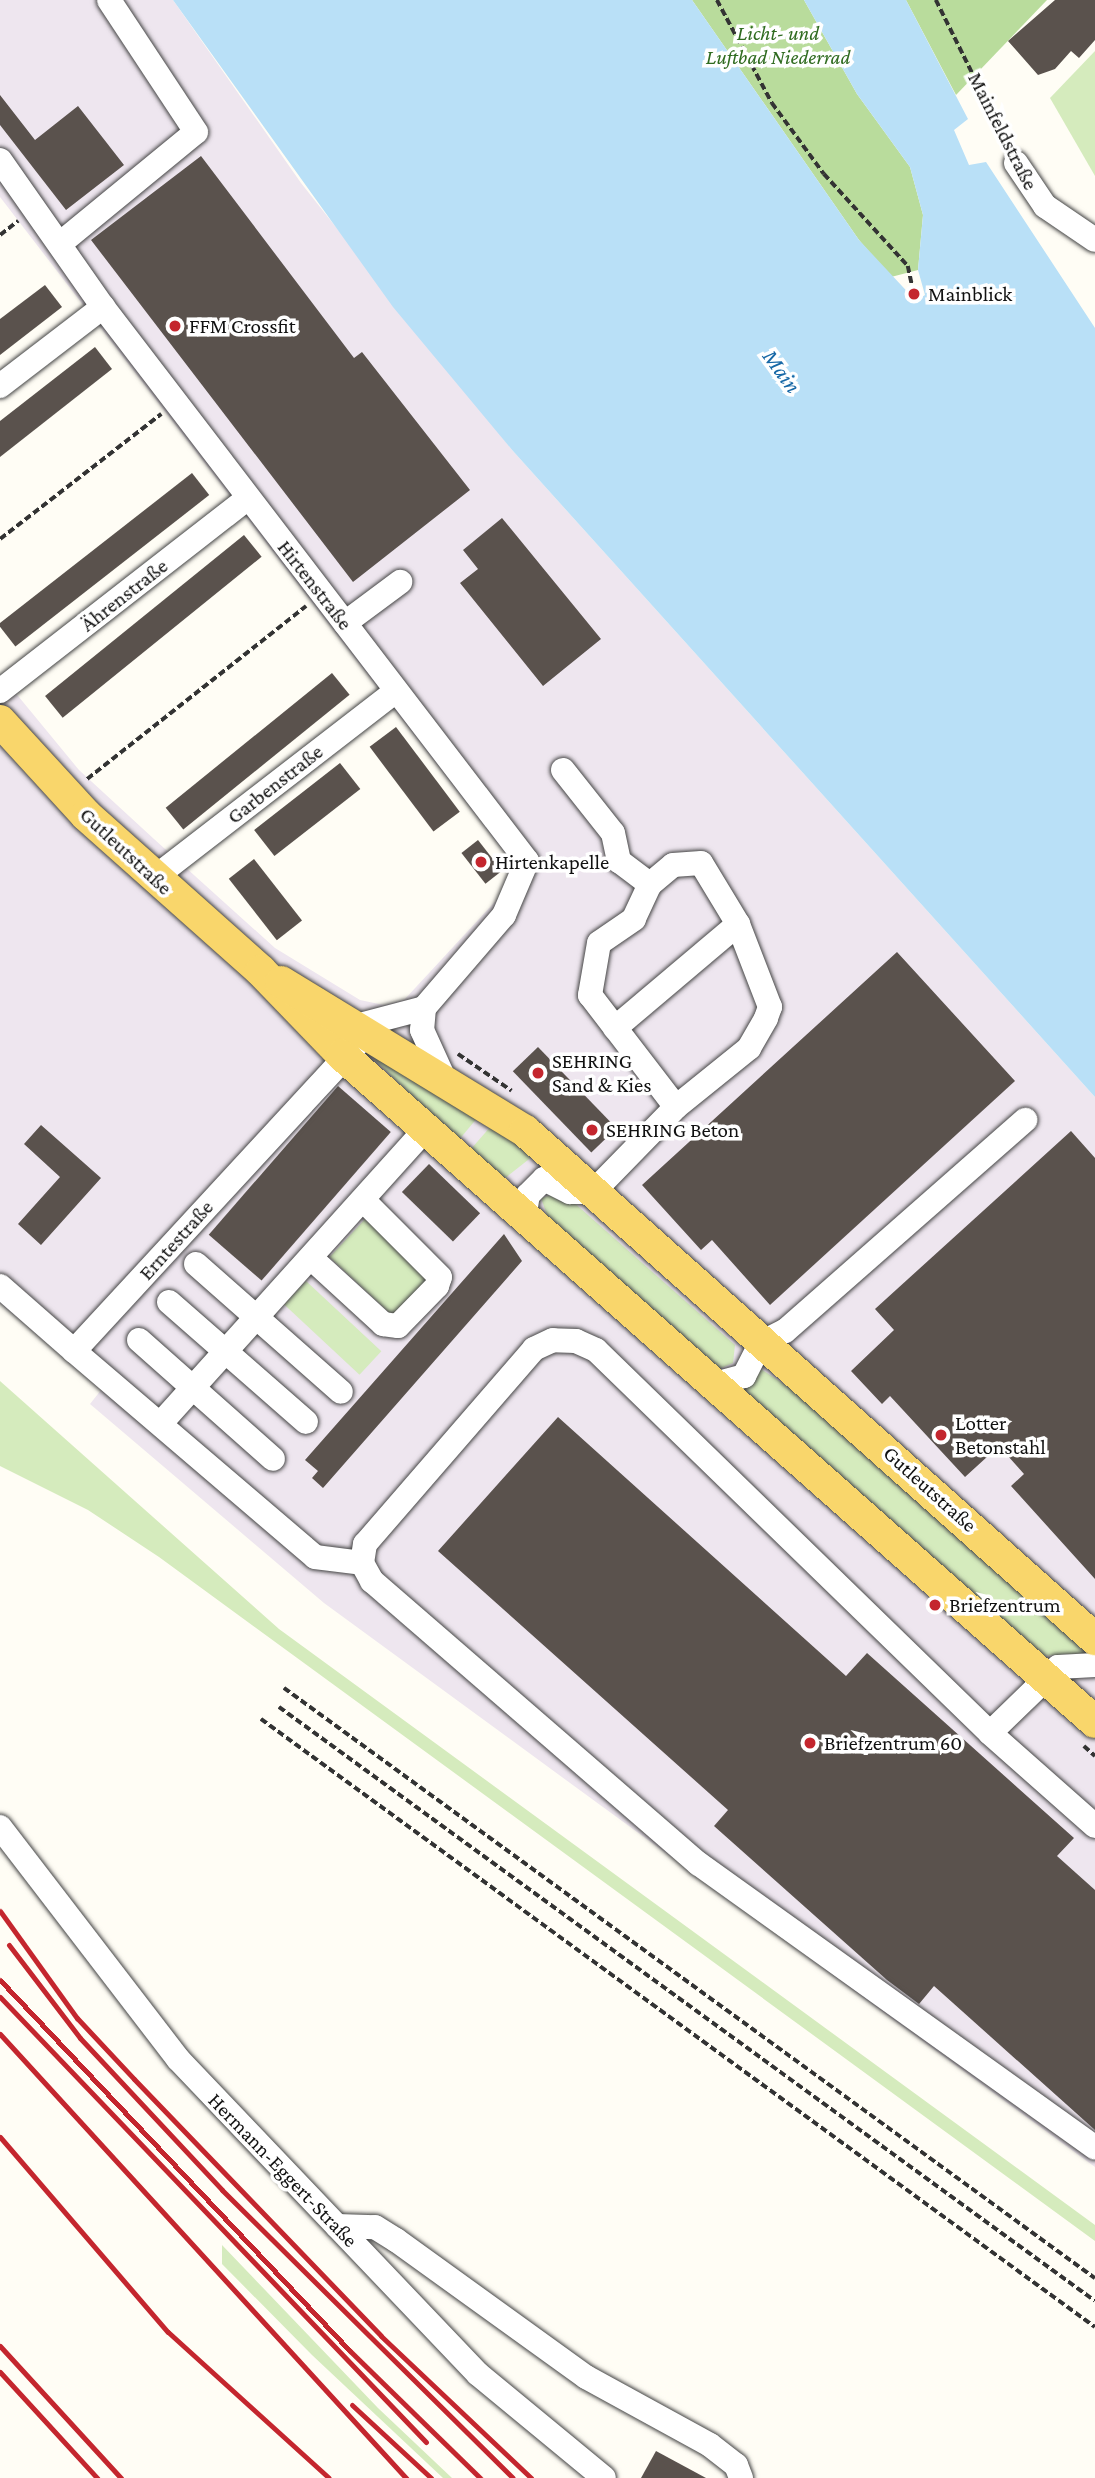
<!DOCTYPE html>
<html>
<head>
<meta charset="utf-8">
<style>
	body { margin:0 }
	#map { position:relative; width:1095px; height:2478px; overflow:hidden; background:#fffdf5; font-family:"Crimson Pro",serif }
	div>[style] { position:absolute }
	.industrial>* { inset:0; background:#eee6ef }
	.green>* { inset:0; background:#d5ebbd; transform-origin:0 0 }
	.forest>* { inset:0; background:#b9dc9c }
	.water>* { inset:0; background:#b9e0f7 }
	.building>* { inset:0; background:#5a524d; transform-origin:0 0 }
	.path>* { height:3.5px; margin-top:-1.75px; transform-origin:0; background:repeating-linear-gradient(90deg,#333 0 7px,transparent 0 10.5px) }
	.roads { filter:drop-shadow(0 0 2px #444) drop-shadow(0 0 2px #444) }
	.minor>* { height:24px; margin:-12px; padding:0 12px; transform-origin:12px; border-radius:12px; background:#fff }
	.major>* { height:32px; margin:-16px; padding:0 16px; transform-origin:16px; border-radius:16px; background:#f9d66b }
	.rail>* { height:5px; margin:-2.5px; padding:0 2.5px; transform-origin:2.5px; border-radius:2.5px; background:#c4262e }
	.dots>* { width:19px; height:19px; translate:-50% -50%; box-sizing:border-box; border:4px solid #fff; border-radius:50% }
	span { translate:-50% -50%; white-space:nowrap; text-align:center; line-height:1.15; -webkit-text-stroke:7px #fff; paint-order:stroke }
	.park-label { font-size:21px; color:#2f6b1f; font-style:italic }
	.street-label { font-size:21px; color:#111 }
	.poi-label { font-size:21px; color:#111 }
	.left { translate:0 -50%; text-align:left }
	.water-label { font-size:23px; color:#1768a6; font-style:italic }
</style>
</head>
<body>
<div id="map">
	<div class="industrial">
		<i style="clip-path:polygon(0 0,173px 0,301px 183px,513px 451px,1095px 1097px,1095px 2167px,324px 1603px,90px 1404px,101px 1390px,0 1303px,0 674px,79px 770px,154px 839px,275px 948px,360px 1000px,384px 1005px,404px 1000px,504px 892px,508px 872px,505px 853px,0 197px)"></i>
	</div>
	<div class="green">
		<i style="clip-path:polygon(1095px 51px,1095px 176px,1050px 98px)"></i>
		<i style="clip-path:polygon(373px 1058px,380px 1059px,478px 1117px,458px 1141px)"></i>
		<i style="clip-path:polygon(491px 1126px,533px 1156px,504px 1179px,471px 1149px)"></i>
		<i style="clip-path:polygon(562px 1192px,735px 1345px,733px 1363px,719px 1369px,549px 1221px,541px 1198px)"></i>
		<i style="left:365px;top:1219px;width:89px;height:52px;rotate:43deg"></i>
		<i style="left:306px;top:1281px;width:103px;height:32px;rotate:43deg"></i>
		<i style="clip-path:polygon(761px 1369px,793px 1390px,1090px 1653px,1041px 1656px,740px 1389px)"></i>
		<i style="clip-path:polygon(0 1381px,279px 1629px,1095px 2225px,1095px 2241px,159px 1557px,88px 1510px,0 1466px)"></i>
		<i style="clip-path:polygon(222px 2245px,378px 2408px,452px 2478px,443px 2478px,312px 2355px,222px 2264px)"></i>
	</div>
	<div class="forest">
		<i style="clip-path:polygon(692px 0,804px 0,857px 94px,910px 167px,923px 215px,918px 270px,891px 277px,859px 240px)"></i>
		<i style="clip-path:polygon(906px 0,1047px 0,956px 95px)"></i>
	</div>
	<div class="water">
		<i style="clip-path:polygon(173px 0,692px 0,859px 240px,916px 301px,925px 295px,918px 270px,923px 215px,910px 167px,857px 94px,804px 0,906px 0,968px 119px,954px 130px,969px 165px,986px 162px,1095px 328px,1095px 1097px,513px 451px,393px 307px)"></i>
	</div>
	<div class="building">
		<i style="clip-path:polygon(1055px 0,1095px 0,1095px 40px,1079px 58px,1071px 51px,1055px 69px,1038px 75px,1008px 41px)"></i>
		<i style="clip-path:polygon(0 95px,35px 140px,78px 106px,124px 165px,66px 210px,0 125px)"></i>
		<i style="clip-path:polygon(201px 156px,354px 358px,362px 352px,470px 490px,353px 582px,91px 240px)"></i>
		<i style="clip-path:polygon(45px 285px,62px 307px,0 355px,0 319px)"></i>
		<i style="clip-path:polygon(95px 347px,112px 369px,0 457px,0 421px)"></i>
		<i style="left:192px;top:473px;width:28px;height:246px;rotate:52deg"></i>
		<i style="clip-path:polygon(502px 518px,601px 639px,543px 686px,460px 583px,478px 569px,463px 550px)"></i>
		<i style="left:244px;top:535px;width:28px;height:256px;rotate:51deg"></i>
		<i style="left:332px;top:673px;width:28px;height:214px;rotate:51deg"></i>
		<i style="left:396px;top:727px;width:106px;height:33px;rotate:53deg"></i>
		<i style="left:340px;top:763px;width:33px;height:109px;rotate:52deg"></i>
		<i style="left:478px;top:840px;width:39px;height:21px;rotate:52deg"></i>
		<i style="left:254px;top:859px;width:78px;height:32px;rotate:52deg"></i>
		<i style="clip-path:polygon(897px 952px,1015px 1081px,770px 1305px,712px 1240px,701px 1250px,642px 1185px)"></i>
		<i style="left:538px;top:1047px;width:113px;height:35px;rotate:46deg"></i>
		<i style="left:338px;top:1086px;width:70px;height:197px;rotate:41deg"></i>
		<i style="clip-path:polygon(41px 1125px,101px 1178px,41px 1245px,18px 1224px,60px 1177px,24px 1144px)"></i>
		<i style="clip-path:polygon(1071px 1131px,1095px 1158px,1095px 1579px,1011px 1486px,1024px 1474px,999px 1446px,965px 1477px,890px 1396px,882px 1404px,851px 1371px,894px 1330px,875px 1309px)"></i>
		<i style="left:429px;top:1164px;width:71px;height:39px;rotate:44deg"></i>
		<i style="clip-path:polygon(504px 1234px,522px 1261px,323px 1488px,312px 1478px,318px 1471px,305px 1460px)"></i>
		<i style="clip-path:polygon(558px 1417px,846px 1676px,867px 1653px,1074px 1838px,1057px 1856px,1095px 1890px,1095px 2130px,934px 1986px,919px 2004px,887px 1980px,714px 1826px,728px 1810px,438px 1551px)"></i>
		<i style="clip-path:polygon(656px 2451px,706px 2478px,641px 2478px)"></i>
	</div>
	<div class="path">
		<i style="left:717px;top:0;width:117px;rotate:61.9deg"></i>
		<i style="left:772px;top:103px;width:88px;rotate:53.8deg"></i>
		<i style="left:824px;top:174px;width:125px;rotate:47.6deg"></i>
		<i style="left:908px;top:266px;width:29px;rotate:78deg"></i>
		<i style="left:936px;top:0;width:162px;rotate:63.6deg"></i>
		<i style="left:0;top:235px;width:23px;rotate:-38deg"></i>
		<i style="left:0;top:539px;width:204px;rotate:-37.8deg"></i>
		<i style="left:87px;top:779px;width:279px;rotate:-38.3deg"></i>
		<i style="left:458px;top:1054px;width:65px;rotate:34.4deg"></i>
		<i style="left:284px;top:1688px;width:1003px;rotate:36.04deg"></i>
		<i style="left:279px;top:1707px;width:1009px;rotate:36.05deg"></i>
		<i style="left:261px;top:1719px;width:1032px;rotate:36.09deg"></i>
		<i style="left:1084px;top:1746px;width:15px;rotate:42deg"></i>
	</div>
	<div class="roads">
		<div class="minor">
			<i style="left:0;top:160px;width:179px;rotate:55deg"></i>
			<i style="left:103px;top:307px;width:698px;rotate:52.57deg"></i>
			<i style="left:527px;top:861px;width:59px;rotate:113.1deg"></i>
			<i style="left:504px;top:915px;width:123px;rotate:130.7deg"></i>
			<i style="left:424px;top:1008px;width:22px;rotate:95deg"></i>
			<i style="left:422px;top:1030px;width:51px;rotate:65.5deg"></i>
			<i style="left:1016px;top:163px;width:52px;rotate:56deg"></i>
			<i style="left:1045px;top:206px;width:60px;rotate:34.2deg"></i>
			<i style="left:62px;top:242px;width:173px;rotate:-39.4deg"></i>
			<i style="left:196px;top:132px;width:158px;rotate:-123.4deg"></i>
			<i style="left:0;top:386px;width:130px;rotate:-37.5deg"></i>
			<i style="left:345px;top:623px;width:69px;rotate:-36.7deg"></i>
			<i style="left:0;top:691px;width:314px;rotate:-37.9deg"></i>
			<i style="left:563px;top:770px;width:80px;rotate:51.6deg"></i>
			<i style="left:613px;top:833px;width:29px;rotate:78deg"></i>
			<i style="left:619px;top:861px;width:39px;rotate:37deg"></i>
			<i style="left:154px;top:878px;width:306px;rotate:-37.7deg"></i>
			<i style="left:356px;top:1026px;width:70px;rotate:-14.8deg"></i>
			<i style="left:615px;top:1028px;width:161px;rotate:-40.2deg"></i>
			<i style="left:525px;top:1213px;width:18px;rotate:-81deg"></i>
			<i style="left:528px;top:1195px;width:23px;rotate:-45deg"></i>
			<i style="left:544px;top:1179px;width:29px;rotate:27deg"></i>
			<i style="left:570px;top:1192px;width:23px"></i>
			<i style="left:593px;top:1192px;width:119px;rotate:-45.7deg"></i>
			<i style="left:676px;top:1107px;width:94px;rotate:-38.9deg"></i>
			<i style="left:749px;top:1048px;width:34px;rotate:-60deg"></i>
			<i style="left:766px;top:1018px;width:12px;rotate:-70deg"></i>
			<i style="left:770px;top:1007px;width:89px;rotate:-111.1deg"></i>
			<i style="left:738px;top:924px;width:71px;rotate:-121.2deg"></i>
			<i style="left:701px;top:863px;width:28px;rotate:176deg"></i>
			<i style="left:673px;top:865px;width:30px;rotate:140deg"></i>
			<i style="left:650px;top:884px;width:38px;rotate:115deg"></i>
			<i style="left:634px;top:919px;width:42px;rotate:145.6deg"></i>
			<i style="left:599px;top:943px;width:53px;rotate:99.8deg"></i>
			<i style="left:590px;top:995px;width:141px;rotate:52.5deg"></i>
			<i style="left:311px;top:1258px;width:98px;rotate:42.5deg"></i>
			<i style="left:383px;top:1324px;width:15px;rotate:8deg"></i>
			<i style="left:398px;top:1326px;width:56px;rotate:-45.7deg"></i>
			<i style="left:437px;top:1286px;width:9px;rotate:-72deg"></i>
			<i style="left:440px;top:1277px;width:107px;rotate:-135deg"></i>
			<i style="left:196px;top:1264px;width:193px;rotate:41.4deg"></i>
			<i style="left:0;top:1286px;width:98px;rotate:41.3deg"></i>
			<i style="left:74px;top:1351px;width:415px;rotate:-47.3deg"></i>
			<i style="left:169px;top:1302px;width:182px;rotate:41.2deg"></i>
			<i style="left:139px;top:1340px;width:179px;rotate:41.6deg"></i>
			<i style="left:74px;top:1351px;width:317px;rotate:40.5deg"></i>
			<i style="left:315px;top:1557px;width:47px;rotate:7.3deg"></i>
			<i style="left:718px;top:1383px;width:27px;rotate:-15deg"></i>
			<i style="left:744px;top:1376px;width:37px;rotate:-63deg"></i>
			<i style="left:761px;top:1343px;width:27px;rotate:-27deg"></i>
			<i style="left:785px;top:1331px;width:320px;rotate:-41.3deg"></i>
			<i style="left:161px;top:1423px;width:399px;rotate:-48deg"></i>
			<i style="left:990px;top:1733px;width:95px;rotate:-44.1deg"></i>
			<i style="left:1058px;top:1667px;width:37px;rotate:-3deg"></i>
			<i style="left:1095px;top:1826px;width:140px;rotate:-138.5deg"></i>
			<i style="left:990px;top:1733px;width:549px;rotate:-135.81deg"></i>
			<i style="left:596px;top:1350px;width:22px;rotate:-156deg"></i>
			<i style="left:576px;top:1341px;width:23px;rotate:-178deg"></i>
			<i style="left:553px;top:1340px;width:21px;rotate:155deg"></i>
			<i style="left:534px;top:1349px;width:258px;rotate:130.9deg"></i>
			<i style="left:365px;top:1544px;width:19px;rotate:99deg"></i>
			<i style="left:362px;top:1563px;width:21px;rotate:61deg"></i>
			<i style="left:372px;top:1581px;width:432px;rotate:40.9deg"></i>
			<i style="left:699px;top:1864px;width:487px;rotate:35.6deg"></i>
			<i style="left:0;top:1827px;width:292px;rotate:52.5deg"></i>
			<i style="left:178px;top:2059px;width:435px;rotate:46.4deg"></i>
			<i style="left:478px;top:2374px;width:163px;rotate:39.5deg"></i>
			<i style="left:337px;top:2226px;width:38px;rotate:2deg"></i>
			<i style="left:375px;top:2227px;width:25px;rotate:32deg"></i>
			<i style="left:396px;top:2240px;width:234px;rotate:35.8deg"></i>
			<i style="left:586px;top:2377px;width:141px;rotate:28.7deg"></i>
			<i style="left:710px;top:2445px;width:33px;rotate:38deg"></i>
			<i style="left:736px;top:2465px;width:14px;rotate:69deg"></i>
		</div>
		<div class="major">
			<i style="left:0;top:721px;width:127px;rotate:47.5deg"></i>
			<i style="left:86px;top:815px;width:234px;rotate:41.7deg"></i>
			<i style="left:261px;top:971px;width:117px;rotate:46deg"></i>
			<i style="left:342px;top:1055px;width:1006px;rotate:41.53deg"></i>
			<i style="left:281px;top:982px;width:286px;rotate:31.4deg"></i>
			<i style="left:525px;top:1131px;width:764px;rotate:41.71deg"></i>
		</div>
	</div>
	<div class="rail">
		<i style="left:0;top:1911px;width:132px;rotate:54.3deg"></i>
		<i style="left:77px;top:2018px;width:83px;rotate:46.9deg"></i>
		<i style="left:134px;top:2079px;width:356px;rotate:46.1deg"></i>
		<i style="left:381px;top:2336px;width:207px;rotate:43.4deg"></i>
		<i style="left:9px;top:1945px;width:117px;rotate:52.6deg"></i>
		<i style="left:80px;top:2038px;width:208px;rotate:46.9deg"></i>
		<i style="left:222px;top:2190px;width:409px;rotate:44.7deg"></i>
		<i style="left:0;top:1980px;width:510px;rotate:46.67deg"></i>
		<i style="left:350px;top:2351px;width:182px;rotate:44.3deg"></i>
		<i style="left:0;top:1997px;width:616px;rotate:46.25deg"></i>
		<i style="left:0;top:2034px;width:602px;rotate:47.56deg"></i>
		<i style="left:0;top:2137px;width:257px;rotate:49.3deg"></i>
		<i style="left:168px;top:2332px;width:217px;rotate:42.2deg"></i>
		<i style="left:0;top:2346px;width:179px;rotate:47.5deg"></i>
		<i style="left:0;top:2372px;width:144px;rotate:47.5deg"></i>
		<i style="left:352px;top:2405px;width:108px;rotate:42.7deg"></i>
	</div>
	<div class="dots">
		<i style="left:914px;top:294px;background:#c4262e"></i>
		<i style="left:175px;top:326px;background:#c4262e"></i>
		<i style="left:481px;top:862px;background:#c4262e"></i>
		<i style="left:538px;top:1073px;background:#c4262e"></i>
		<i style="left:592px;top:1130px;background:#c4262e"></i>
		<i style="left:941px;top:1435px;background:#c4262e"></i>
		<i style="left:935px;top:1605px;background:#c4262e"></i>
		<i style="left:810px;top:1743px;background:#c4262e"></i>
	</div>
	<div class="park-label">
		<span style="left:778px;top:45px">Licht- und<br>Luftbad Niederrad</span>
	</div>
	<div class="street-label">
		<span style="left:1003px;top:131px;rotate:63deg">Mainfeldstraße</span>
		<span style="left:315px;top:585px;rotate:52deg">Hirtenstraße</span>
		<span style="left:124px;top:595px;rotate:-38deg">Ährenstraße</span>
		<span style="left:275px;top:784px;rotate:-38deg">Garbenstraße</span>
		<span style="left:126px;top:851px;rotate:43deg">Gutleutstraße</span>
		<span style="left:176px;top:1240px;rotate:-48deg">Erntestraße</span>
		<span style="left:930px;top:1489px;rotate:42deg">Gutleutstraße</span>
		<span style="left:283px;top:2170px;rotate:46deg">Hermann-Eggert-Straße</span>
	</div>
	<div class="poi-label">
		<span class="left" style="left:928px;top:294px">Mainblick</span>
		<span class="left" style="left:189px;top:326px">FFM Crossfit</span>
		<span class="left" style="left:495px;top:862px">Hirtenkapelle</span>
		<span class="left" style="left:552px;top:1073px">SEHRING<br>Sand &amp; Kies</span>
		<span class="left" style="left:606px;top:1130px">SEHRING Beton</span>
		<span class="left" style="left:955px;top:1435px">Lotter<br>Betonstahl</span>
		<span class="left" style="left:949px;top:1605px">Briefzentrum</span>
		<span class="left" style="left:824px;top:1743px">Briefzentrum 60</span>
	</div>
	<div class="water-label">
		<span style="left:782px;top:371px;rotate:54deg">Main</span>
	</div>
</div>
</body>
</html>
